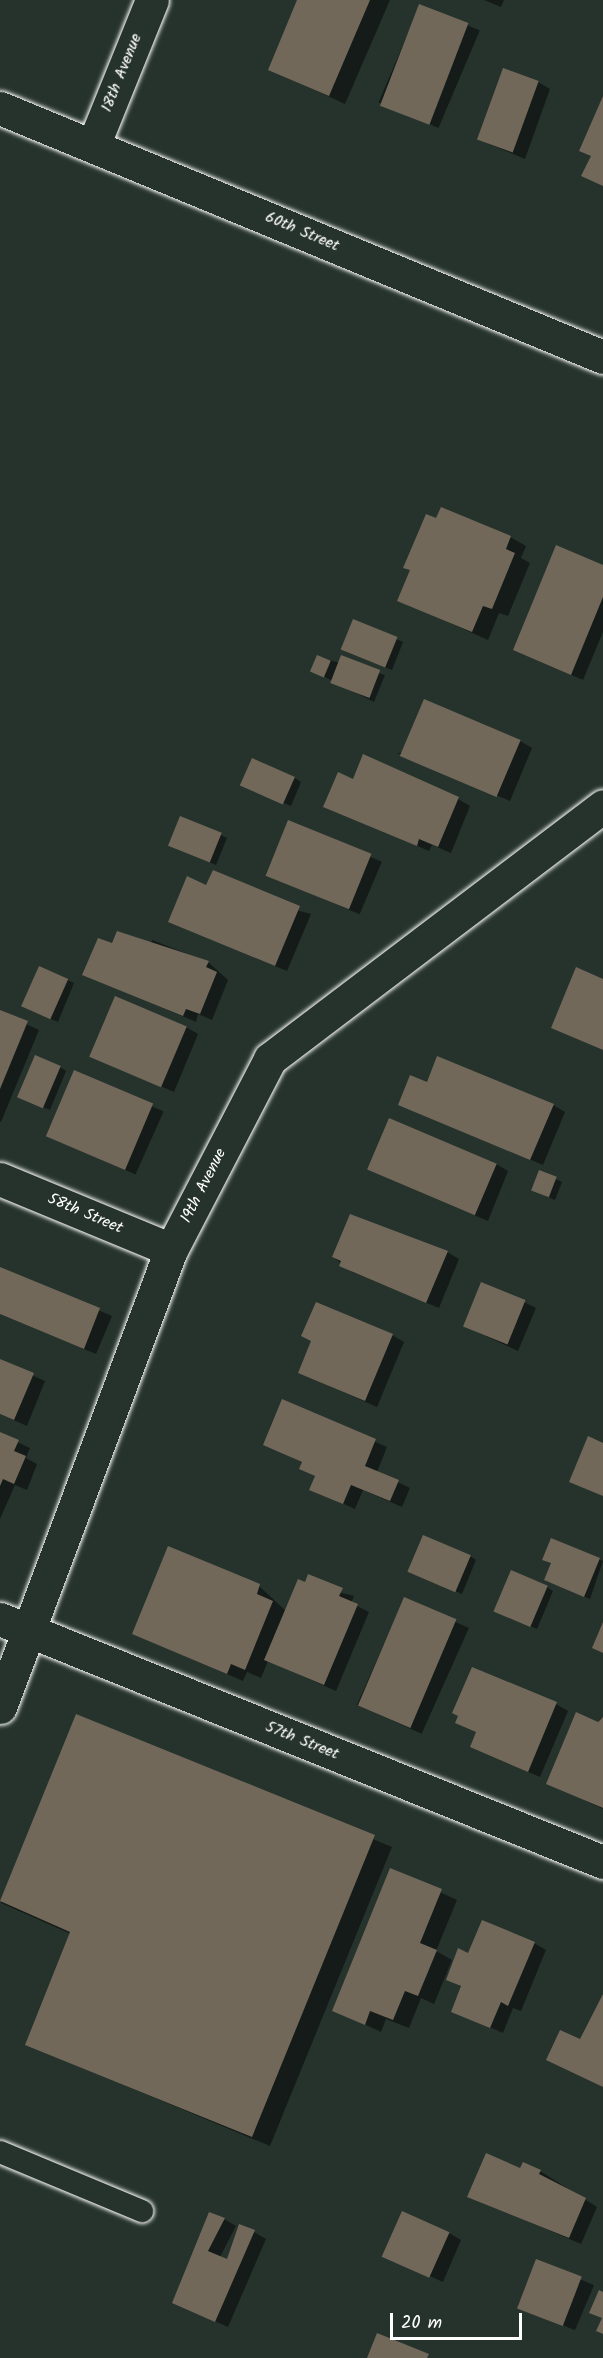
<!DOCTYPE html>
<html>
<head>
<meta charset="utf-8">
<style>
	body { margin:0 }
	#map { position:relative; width:603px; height:2358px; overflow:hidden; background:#26332d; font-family:Kalam,sans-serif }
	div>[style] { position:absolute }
	.shadow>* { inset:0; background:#0007; transform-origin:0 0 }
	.building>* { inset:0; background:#716859; transform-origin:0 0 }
	.roads { filter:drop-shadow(0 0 2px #fff) drop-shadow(0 0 2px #fff) }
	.service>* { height:22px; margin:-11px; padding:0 11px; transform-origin:11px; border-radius:11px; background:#26332d }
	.minor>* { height:33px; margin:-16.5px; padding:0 16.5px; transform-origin:16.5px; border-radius:16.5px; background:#26332d }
	.tertiary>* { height:33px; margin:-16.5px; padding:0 16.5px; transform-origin:16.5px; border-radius:16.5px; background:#26332d }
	span { translate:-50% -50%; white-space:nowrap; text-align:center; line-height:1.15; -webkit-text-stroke:6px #26332d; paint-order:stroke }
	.street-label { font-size:16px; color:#fff }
	.scale { position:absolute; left:390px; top:2313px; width:132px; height:27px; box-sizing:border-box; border:3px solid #fff; border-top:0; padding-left:8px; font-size:18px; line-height:21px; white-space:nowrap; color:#fff; -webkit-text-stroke:4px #26332d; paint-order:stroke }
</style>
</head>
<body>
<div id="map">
	<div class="shadow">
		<i style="clip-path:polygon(299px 0,390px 0,345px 104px,269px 69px)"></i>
		<i style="clip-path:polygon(484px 0,504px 0,501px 7px)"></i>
		<i style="left:420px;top:5px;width:65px;height:106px;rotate:23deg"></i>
		<i style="clip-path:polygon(538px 82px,550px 89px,525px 159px,480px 140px)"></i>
		<i style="clip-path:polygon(510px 537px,526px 546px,521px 558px,530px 563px,508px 616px,499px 613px,488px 640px,399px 600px)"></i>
		<i style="clip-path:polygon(603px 566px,603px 632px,583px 680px,515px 650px)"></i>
		<i style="clip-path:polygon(354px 621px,403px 642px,392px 670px,349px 653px)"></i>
		<i style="clip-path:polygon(318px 657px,385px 675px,374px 702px,319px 674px)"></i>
		<i style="clip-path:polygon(520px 741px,532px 748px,510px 801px,397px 753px)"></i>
		<i style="clip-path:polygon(295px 778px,301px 782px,291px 806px,249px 789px)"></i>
		<i style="clip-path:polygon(354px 781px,458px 799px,470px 806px,451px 853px,432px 845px,429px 851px,325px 806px)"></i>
		<i style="left:288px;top:822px;width:102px;height:57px;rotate:23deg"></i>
		<i style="clip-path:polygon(221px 835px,227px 838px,216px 865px,176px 849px)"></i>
		<i style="clip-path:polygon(207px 886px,311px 914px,287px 971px,170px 921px)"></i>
		<i style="clip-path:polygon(152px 940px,208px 962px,228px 980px,212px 1020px,198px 1014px,196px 1022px,84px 974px,112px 945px,150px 945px)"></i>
		<i style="clip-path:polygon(40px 968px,74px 983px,58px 1022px,30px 1010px)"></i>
		<i style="clip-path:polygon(603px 980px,603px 1050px,552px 1028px)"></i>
		<i style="clip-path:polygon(0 1012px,39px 1030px,1px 1122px,0 1122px)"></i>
		<i style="clip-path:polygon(186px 1027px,198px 1034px,174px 1092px,92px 1056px)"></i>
		<i style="clip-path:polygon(60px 1067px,66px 1071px,50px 1110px,25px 1100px)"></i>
		<i style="left:75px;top:1072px;width:97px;height:69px;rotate:24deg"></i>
		<i style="clip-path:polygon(428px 1084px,553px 1105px,565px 1112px,543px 1165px,399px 1104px)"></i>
		<i style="clip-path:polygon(496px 1164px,508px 1171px,488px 1221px,369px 1170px)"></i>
		<i style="clip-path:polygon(540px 1172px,562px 1182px,555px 1200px,539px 1193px)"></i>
		<i style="clip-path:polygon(447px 1252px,459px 1259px,439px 1308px,352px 1272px,333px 1257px)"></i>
		<i style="clip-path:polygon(0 1269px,112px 1316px,96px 1354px,0 1314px)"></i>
		<i style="clip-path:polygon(524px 1302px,536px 1308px,518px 1351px,464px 1326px)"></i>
		<i style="clip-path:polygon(392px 1335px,404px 1342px,377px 1407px,300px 1373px)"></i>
		<i style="clip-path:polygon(0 1361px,45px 1381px,27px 1426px,0 1414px)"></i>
		<i style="clip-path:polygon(283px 1401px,387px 1447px,377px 1472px,410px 1488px,402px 1507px,363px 1490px,355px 1509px,311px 1489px,316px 1477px,301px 1468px,303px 1463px,265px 1444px)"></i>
		<i style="clip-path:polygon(0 1434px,30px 1448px,26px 1458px,37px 1464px,27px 1490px,15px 1485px,0 1519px)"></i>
		<i style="clip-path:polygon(552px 1540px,603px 1561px,590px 1599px,552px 1583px)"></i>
		<i style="clip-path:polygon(169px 1548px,259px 1586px,286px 1611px,306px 1584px,354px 1596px,351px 1603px,369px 1612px,336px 1691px,268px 1661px,261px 1678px,247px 1672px,243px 1681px,134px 1633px)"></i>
		<i style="clip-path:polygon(470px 1556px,476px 1560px,462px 1594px,409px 1572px)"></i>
		<i style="clip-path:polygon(547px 1587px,553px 1591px,537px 1629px,501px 1614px)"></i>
		<i style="left:404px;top:1599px;width:71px;height:116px;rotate:24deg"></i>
		<i style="clip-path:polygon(556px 1704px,568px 1711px,540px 1777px,472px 1747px,478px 1733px,457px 1722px)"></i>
		<i style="clip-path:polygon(77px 1716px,392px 1847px,270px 2146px,26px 2044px,71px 1934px,1px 1903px)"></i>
		<i style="clip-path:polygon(601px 1718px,603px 1719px,603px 1809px,548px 1783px)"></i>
		<i style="clip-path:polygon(391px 1870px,457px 1900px,436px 1951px,452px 1960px,434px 2004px,421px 1998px,409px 2028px,386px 2019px,381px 2032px,334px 2010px)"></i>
		<i style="clip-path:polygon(534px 1943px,546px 1950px,521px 2011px,513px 2008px,503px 2033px,453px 2011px,462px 1987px,447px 1979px,469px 1955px)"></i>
		<i style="clip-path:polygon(521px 2170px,540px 2171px,597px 2207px,581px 2244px,469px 2196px)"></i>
		<i style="clip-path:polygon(224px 2219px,236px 2226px,220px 2257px,228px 2261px,254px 2232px,266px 2239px,228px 2327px,174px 2303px)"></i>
		<i style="clip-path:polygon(449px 2233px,461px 2240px,443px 2282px,385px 2256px)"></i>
		<i style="left:537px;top:2261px;width:62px;height:49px;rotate:23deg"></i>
	</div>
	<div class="building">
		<i style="clip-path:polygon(297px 0,370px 0,329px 96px,268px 70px)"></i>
		<i style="left:419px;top:4px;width:53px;height:109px;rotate:21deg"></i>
		<i style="left:503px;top:68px;width:38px;height:76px;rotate:20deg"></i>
		<i style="clip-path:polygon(603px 96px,603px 186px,581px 176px,591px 156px,579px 151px)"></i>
		<i style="clip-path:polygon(441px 507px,511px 536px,506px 549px,515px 553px,492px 609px,483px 606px,472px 632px,397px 601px,410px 570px,403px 568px,426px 514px,436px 518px)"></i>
		<i style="clip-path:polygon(556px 545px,603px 565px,603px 597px,571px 675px,513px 650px)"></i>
		<i style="left:353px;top:619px;width:48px;height:33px;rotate:22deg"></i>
		<i style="left:317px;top:655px;width:15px;height:18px;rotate:23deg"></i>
		<i style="left:341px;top:655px;width:42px;height:30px;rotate:21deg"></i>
		<i style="left:424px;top:699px;width:105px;height:62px;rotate:23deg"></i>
		<i style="clip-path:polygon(363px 754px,459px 797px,438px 847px,419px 839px,417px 846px,323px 807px,338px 772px,353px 779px)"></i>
		<i style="left:252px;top:758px;width:47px;height:30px;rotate:24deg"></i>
		<i style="left:180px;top:816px;width:45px;height:32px;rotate:22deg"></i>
		<i style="left:288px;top:820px;width:90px;height:60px;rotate:22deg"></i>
		<i style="clip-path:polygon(213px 870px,300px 906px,275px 966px,168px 922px,187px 876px,206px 885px)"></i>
		<i style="clip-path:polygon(117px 931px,209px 961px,206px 967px,217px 972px,200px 1014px,186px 1009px,183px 1016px,82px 975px,98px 938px,112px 943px)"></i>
		<i style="left:39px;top:966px;width:32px;height:44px;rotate:24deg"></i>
		<i style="clip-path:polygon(576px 967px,603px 979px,603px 1050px,551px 1028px)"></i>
		<i style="left:115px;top:996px;width:78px;height:66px;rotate:23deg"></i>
		<i style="clip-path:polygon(0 1010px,28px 1021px,0 1089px)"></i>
		<i style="left:35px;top:1055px;width:28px;height:46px;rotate:23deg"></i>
		<i style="clip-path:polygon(437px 1056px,554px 1104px,530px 1160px,398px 1105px,410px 1075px,427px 1082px)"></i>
		<i style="left:74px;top:1070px;width:86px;height:72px;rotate:23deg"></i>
		<i style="left:389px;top:1118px;width:117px;height:56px;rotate:23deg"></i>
		<i style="left:539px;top:1170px;width:19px;height:22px;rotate:21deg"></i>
		<i style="clip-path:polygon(350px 1214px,448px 1251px,426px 1303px,339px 1266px,341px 1261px,332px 1257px)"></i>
		<i style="clip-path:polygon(0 1267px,100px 1308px,84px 1349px,0 1314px)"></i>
		<i style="left:481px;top:1282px;width:48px;height:48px;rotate:22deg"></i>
		<i style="clip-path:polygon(316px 1302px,393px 1334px,365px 1401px,298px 1373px,311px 1341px,301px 1336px)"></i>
		<i style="clip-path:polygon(0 1359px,34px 1373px,14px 1420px,0 1414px)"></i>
		<i style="clip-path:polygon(282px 1399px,376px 1439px,365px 1466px,399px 1480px,390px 1501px,351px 1485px,343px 1504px,309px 1490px,315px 1476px,299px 1469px,302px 1462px,263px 1445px)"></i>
		<i style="clip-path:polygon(0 1432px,19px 1440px,14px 1451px,26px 1456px,14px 1484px,3px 1479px,0 1486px)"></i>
		<i style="clip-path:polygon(588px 1436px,603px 1443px,603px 1496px,569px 1482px)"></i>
		<i style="left:423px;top:1535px;width:52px;height:40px;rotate:23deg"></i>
		<i style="clip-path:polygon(551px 1538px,600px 1558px,584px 1597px,544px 1580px,551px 1563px,542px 1560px)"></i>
		<i style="clip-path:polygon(168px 1546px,260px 1584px,257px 1594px,273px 1601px,245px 1670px,231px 1664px,227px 1674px,132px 1634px)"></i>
		<i style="left:511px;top:1570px;width:40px;height:45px;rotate:23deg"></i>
		<i style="clip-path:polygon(308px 1574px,343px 1588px,339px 1596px,358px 1604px,324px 1685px,264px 1660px,298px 1579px,305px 1582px)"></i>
		<i style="left:404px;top:1597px;width:57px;height:118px;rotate:23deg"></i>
		<i style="clip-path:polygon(603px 1622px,603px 1653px,592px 1648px)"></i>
		<i style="clip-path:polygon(472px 1667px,557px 1702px,528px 1772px,470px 1747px,476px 1732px,455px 1723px,458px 1716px,452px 1713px)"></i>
		<i style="clip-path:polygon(576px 1712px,598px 1722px,603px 1717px,603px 1808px,546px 1784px)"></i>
		<i style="clip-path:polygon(76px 1714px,375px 1835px,252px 2137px,25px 2045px,70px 1932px,0 1901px)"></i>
		<i style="clip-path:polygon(390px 1868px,442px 1889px,420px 1943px,437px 1950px,418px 1996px,405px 1991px,393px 2020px,370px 2011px,365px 2025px,332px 2011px)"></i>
		<i style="clip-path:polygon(482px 1920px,535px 1942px,508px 2006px,501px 2002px,490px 2028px,451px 2012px,461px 1986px,446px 1980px,458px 1948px,468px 1953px)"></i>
		<i style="clip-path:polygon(603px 1994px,603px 2087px,546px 2060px,560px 2030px,580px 2039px)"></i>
		<i style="clip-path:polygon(486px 2153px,520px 2168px,523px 2162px,541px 2170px,539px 2174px,586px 2198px,569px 2238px,467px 2197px)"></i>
		<i style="left:402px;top:2211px;width:52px;height:50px;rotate:24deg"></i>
		<i style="clip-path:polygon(209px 2212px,225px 2218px,208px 2251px,227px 2259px,239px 2224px,255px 2230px,215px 2322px,172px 2303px)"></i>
		<i style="left:536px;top:2259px;width:49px;height:53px;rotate:21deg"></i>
		<i style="clip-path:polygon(599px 2290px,603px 2292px,603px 2334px,596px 2331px,602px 2318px,589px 2313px)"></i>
		<i style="clip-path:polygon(377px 2333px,429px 2354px,427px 2358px,367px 2358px)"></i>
	</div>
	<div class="roads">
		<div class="service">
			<i style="left:0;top:2152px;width:154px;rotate:22.6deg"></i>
		</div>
		<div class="minor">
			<i style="left:93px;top:146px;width:157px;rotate:-68deg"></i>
			<i style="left:0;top:1179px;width:185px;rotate:22.5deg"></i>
			<i style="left:0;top:1619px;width:650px;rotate:21.95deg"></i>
			<i style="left:0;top:1707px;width:488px;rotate:-69.5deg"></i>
			<i style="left:171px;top:1250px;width:215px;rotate:-62.6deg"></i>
			<i style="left:270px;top:1059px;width:418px;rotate:-37.2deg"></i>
		</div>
		<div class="tertiary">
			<i style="left:0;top:108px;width:652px;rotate:22.44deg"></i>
		</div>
	</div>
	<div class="street-label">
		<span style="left:122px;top:73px;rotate:-68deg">18th Avenue</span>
		<span style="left:302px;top:232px;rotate:23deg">60th Street</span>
		<span style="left:204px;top:1186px;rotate:-63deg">19th Avenue</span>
		<span style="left:85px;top:1214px;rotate:23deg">58th Street</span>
		<span style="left:302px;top:1741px;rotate:22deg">57th Street</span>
	</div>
	<div class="scale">20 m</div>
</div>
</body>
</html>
